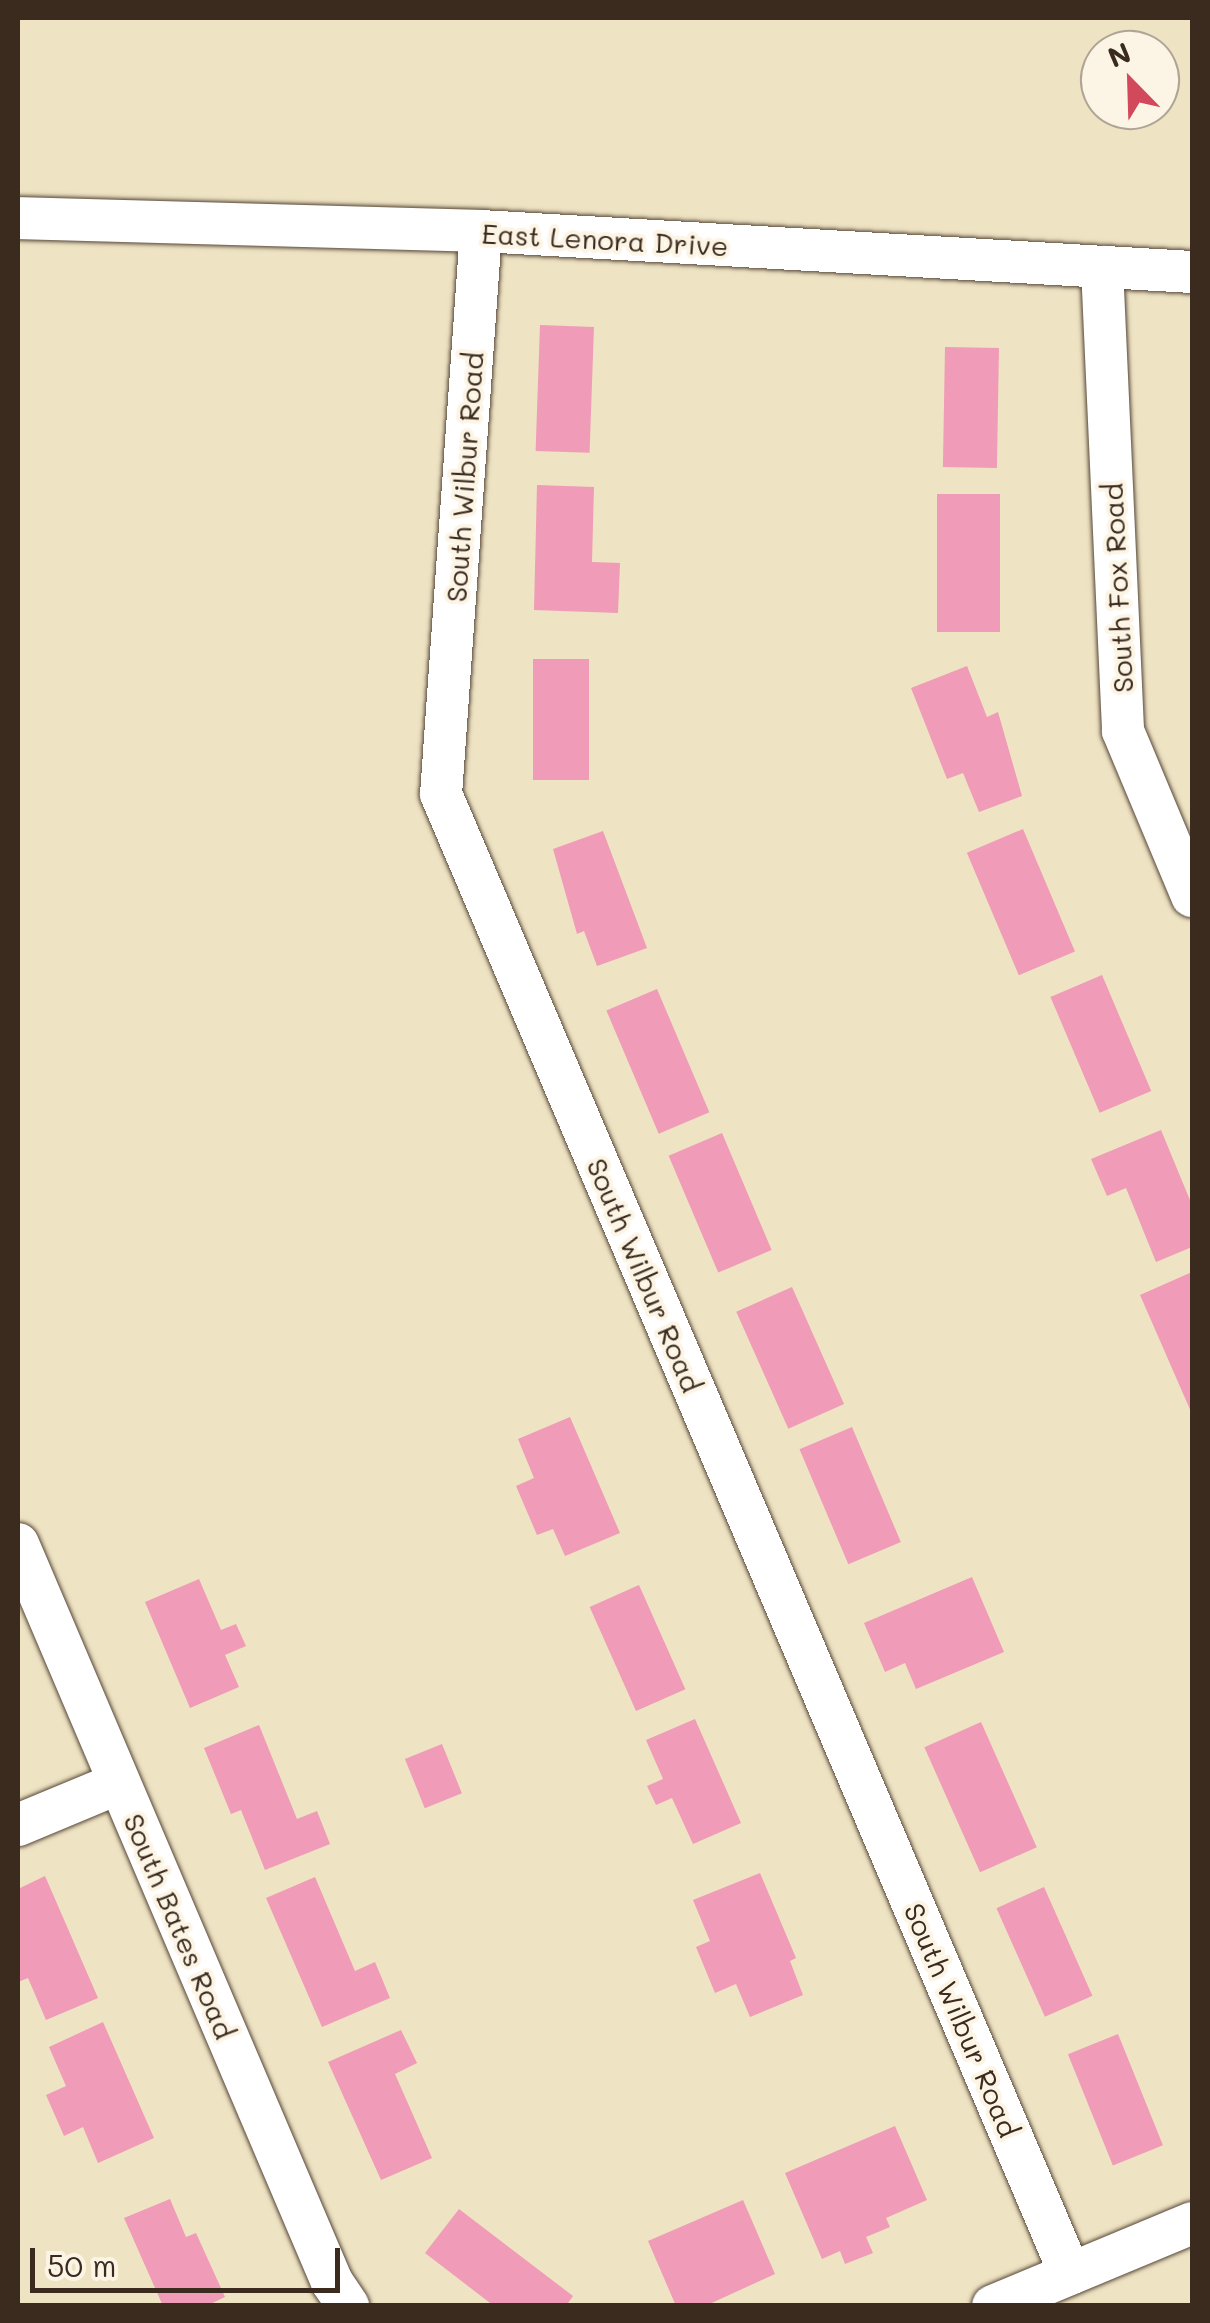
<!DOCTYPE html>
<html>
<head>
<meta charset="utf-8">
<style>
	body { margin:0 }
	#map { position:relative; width:1210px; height:2323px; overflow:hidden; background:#eee3c3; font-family:Mali,sans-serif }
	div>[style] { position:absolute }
	.building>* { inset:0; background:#f09bb7; transform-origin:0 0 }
	.roads { filter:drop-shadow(0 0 2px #564637) drop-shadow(0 0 2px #564637) }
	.minor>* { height:42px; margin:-21px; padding:0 21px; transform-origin:21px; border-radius:21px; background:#fff }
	span { translate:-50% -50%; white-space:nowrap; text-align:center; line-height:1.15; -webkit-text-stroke:8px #fcf5e5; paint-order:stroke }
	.street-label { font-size:28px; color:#3b2a1e }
	.frame { position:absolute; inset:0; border:20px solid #3b2a1e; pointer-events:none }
	.north { position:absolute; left:1080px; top:30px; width:100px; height:100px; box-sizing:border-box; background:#fcf5e5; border:2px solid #afa495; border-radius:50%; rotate:337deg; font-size:28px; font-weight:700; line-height:40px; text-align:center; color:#3b2a1e }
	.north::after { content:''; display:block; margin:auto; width:35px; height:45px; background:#d1495b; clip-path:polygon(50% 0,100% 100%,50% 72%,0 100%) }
	.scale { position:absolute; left:30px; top:2248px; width:310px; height:45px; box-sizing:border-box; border:5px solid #3b2a1e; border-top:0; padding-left:12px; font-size:30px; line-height:35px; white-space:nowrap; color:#3b2a1e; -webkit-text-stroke:8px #fcf5e5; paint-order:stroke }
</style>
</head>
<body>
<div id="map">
	<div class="building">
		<i style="left:540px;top:325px;width:54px;height:126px;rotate:2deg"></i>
		<i style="left:945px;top:347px;width:54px;height:120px;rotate:1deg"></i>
		<i style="clip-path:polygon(537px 485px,594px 487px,592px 562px,620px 563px,618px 613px,534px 610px)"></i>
		<i style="left:937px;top:494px;width:63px;height:138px"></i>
		<i style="left:533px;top:659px;width:56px;height:121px"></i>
		<i style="clip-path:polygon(967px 666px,987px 717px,998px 712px,1022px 796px,979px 812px,963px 773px,947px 779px,911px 688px)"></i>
		<i style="left:1023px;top:829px;width:133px;height:61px;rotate:67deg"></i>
		<i style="clip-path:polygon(603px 831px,647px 948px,597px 966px,584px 931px,577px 934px,553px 849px)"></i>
		<i style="left:1102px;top:975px;width:126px;height:56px;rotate:67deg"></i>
		<i style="left:657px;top:989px;width:134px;height:55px;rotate:67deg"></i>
		<i style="clip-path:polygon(1161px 1130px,1192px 1205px,1192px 1247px,1156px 1262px,1126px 1188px,1107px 1196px,1091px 1159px)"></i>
		<i style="left:722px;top:1133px;width:127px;height:58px;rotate:67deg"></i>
		<i style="clip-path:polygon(1192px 1272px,1192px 1414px,1140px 1295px)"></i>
		<i style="left:792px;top:1287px;width:128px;height:61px;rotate:66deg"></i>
		<i style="clip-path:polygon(570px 1417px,620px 1533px,565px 1556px,553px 1529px,537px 1535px,516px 1486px,534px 1478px,518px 1439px)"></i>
		<i style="left:852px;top:1427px;width:125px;height:57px;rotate:67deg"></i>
		<i style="clip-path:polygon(972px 1577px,1004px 1652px,916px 1689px,905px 1663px,885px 1672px,864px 1623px)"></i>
		<i style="clip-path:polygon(199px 1579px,221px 1630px,236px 1624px,246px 1646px,225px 1655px,239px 1687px,190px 1708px,145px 1602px)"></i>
		<i style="left:639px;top:1585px;width:114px;height:54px;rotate:66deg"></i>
		<i style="clip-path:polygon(695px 1719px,741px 1823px,693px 1844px,672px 1798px,656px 1805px,647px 1786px,663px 1779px,646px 1740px)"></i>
		<i style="left:981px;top:1722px;width:137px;height:62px;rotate:66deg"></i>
		<i style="clip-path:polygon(259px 1725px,297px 1819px,317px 1811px,330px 1844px,265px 1870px,241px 1810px,231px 1814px,204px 1748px)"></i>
		<i style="left:442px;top:1744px;width:53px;height:40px;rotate:68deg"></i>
		<i style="clip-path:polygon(760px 1873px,796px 1958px,790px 1961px,803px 1995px,750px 2017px,736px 1984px,715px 1993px,696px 1947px,710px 1941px,693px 1900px)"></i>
		<i style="clip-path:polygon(45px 1876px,98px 1998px,46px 2020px,28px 1978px,18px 1982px,18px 1889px)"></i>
		<i style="clip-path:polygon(315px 1877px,355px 1971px,375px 1962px,390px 1998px,322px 2027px,266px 1898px)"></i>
		<i style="left:1044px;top:1887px;width:119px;height:52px;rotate:66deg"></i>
		<i style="clip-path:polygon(103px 2022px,154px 2138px,98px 2163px,83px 2127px,64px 2136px,46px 2095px,66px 2086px,49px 2047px)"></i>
		<i style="clip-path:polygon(401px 2030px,417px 2063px,395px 2074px,432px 2158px,381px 2180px,328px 2062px)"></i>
		<i style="left:1118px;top:2034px;width:120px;height:54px;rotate:68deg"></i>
		<i style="clip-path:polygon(895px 2126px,927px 2200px,886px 2218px,890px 2227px,866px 2237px,873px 2253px,845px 2264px,840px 2251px,822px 2259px,785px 2173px)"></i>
		<i style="clip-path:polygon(170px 2199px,186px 2237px,196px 2233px,225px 2297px,206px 2306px,163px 2306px,124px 2218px)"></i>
		<i style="clip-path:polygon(743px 2200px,775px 2274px,705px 2306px,676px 2306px,648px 2241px)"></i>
		<i style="clip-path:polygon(459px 2209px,573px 2296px,566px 2306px,494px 2306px,425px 2253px)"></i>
	</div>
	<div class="roads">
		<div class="minor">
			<i style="left:18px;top:218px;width:463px;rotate:1.6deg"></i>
			<i style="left:481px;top:231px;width:712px;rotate:3.3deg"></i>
			<i style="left:481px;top:231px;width:564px;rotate:94.06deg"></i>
			<i style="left:441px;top:794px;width:1608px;rotate:66.97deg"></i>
			<i style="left:1102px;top:267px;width:464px;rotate:87.4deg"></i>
			<i style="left:1123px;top:731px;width:179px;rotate:67.3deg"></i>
			<i style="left:18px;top:1544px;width:802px;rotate:66.95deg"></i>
			<i style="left:332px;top:2282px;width:29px;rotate:56deg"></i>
			<i style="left:18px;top:1825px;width:109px;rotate:-22.6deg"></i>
			<i style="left:993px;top:2306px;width:216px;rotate:-22.6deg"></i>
		</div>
	</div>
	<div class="street-label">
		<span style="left:605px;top:239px;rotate:3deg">East Lenora Drive</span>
		<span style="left:464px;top:477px;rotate:-86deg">South Wilbur Road</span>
		<span style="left:1117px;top:588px;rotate:-93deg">South Fox Road</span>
		<span style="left:645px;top:1275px;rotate:67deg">South Wilbur Road</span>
		<span style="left:180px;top:1926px;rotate:67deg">South Bates Road</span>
		<span style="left:962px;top:2020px;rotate:67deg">South Wilbur Road</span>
	</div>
	<div class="frame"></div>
	<div class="north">N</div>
	<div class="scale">50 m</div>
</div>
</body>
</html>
